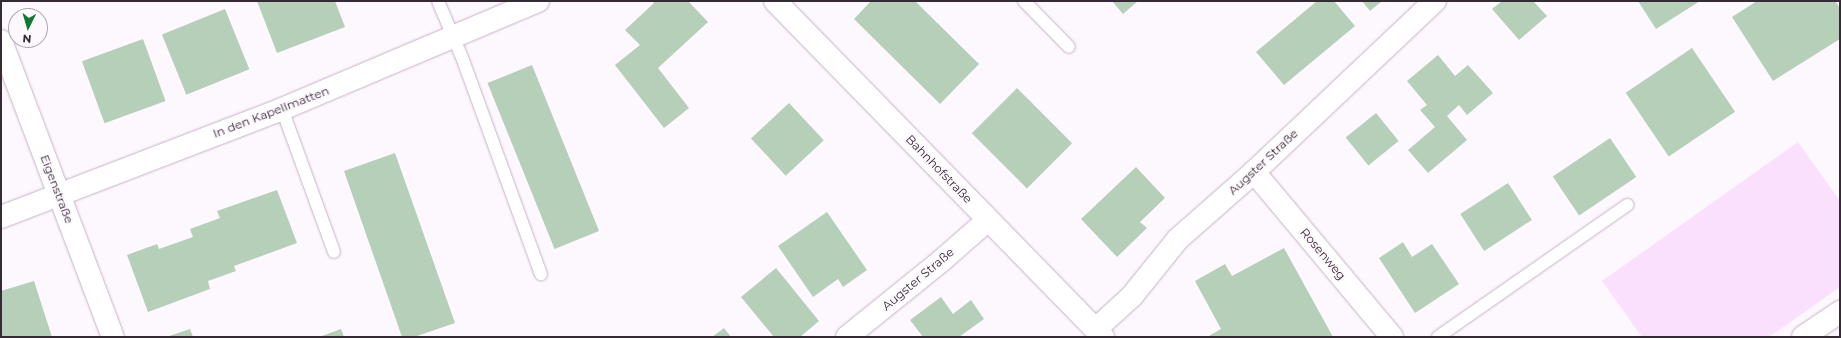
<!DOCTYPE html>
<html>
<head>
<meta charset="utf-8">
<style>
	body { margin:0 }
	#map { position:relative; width:1841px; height:338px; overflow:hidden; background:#fdf8fd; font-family:Montserrat,sans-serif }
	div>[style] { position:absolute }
	.green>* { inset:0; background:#fae0fd }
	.building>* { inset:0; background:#b6cfb8; transform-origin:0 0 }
	.roads { filter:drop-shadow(0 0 1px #c6b1c8) drop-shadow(0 0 1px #c6b1c8) }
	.lane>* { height:12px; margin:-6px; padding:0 6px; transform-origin:6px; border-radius:6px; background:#fff }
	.street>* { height:22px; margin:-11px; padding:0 11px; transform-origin:11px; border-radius:11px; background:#fff }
	.secondary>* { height:22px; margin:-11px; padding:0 11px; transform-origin:11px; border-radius:11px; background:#fff }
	span { translate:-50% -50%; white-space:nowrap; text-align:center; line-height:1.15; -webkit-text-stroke:4px #fdf8fd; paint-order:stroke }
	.street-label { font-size:12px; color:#342b35 }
	.frame { position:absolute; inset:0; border:2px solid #342b35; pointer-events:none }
	.north { position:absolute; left:8px; top:8px; width:40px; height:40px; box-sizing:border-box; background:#fdf8fd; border:1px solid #ada6ad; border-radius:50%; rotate:185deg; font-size:11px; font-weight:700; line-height:16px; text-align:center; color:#342b35 }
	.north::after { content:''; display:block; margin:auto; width:14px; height:18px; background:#0a7a30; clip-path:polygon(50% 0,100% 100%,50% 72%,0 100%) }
</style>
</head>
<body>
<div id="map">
	<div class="green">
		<i style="clip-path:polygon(1798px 142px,1840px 201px,1840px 287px,1769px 337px,1642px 337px,1602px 281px)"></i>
	</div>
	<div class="building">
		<i style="clip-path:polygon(257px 1px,335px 1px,345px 27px,277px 53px)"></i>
		<i style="clip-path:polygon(652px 1px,688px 1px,708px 22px,658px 68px,689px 108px,664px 128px,615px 65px,640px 45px,625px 30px,654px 3px)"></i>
		<i style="clip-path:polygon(871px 1px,915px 1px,979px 64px,940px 104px,854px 19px)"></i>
		<i style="clip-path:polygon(1112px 1px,1138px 1px,1123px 14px)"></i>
		<i style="clip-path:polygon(1317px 1px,1334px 1px,1355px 26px,1284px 85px,1256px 52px)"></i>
		<i style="clip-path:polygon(1362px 1px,1382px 1px,1370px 11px)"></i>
		<i style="clip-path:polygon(1502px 1px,1533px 1px,1547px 16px,1519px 40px,1492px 9px)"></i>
		<i style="clip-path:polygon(1638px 1px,1700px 1px,1656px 29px)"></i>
		<i style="clip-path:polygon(1757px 1px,1835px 1px,1840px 8px,1840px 39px,1773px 81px,1732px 17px)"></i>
		<i style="left:225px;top:9px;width:65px;height:68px;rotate:68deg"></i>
		<i style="left:143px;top:39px;width:66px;height:65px;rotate:70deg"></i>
		<i style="left:1692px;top:48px;width:77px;height:80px;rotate:56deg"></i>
		<i style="clip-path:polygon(1438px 55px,1455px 76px,1468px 65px,1493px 93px,1467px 115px,1459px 105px,1447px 116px,1467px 140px,1428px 173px,1408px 150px,1435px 127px,1420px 110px,1427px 105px,1407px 81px)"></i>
		<i style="left:532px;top:65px;width:179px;height:48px;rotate:68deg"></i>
		<i style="left:1017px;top:88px;width:78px;height:64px;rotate:45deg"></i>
		<i style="left:789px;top:103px;width:51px;height:52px;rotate:47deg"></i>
		<i style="left:1376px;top:113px;width:36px;height:39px;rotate:51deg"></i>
		<i style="left:1610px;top:138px;width:47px;height:69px;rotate:56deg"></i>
		<i style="clip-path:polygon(395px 153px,455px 323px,414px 337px,402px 337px,344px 171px)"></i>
		<i style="clip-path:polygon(1136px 167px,1165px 198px,1140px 222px,1147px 228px,1117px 257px,1081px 219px)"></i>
		<i style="left:1508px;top:183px;width:44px;height:57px;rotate:57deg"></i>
		<i style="clip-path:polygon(277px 190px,297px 243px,234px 266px,236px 271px,208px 281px,210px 289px,148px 312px,127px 255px,157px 244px,159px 249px,193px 237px,190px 229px,220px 218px,217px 211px)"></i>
		<i style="clip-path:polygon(827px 212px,867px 270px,843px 287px,838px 279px,813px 297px,778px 246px)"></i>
		<i style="clip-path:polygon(1403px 242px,1412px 257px,1432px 244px,1459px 284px,1415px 313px,1379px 258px)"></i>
		<i style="clip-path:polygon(1284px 248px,1333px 337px,1207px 337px,1221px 329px,1195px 281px,1225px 264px,1232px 276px)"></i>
		<i style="clip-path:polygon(776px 268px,819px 321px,800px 337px,774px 337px,741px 297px)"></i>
		<i style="clip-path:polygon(34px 281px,52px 337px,1px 337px,1px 291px)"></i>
		<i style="clip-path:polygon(941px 297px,953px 314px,971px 300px,984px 319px,959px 337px,923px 337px,910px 320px)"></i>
		<i style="clip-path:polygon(724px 328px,731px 337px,712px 337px)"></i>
		<i style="clip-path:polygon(190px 329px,193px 337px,166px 337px)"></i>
		<i style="clip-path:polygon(341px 329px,344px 337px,319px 337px)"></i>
	</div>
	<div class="roads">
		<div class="lane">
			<i style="left:438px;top:1px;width:64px;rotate:67deg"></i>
			<i style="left:463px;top:60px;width:228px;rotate:70deg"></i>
			<i style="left:1024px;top:1px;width:64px;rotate:45.6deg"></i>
			<i style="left:282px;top:109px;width:152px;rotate:70deg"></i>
			<i style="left:1438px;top:337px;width:231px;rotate:-34.9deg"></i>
		</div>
		<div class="street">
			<i style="left:1px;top:41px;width:316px;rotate:69.3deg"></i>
			<i style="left:1254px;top:172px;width:215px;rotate:50.1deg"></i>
			<i style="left:1px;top:217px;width:301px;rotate:-21deg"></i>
			<i style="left:282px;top:109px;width:278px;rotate:-22.9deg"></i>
			<i style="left:1097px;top:328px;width:47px;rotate:-42.4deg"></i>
			<i style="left:1132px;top:296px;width:73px;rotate:-51.1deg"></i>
			<i style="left:1178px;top:239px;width:101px;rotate:-41.4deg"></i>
			<i style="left:1254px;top:172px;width:249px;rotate:-43.4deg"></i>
			<i style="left:847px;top:337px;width:119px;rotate:-38.9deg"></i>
			<i style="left:940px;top:262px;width:64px;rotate:-41.2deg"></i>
			<i style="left:1803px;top:337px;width:45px;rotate:-34deg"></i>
		</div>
		<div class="secondary">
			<i style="left:775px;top:1px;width:470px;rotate:45.7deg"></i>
		</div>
	</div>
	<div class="street-label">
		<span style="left:271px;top:112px;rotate:-21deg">In den Kapellmatten</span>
		<span style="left:1263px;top:162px;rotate:-43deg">Augster Straße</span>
		<span style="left:939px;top:169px;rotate:46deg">Bahnhofstraße</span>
		<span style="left:57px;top:189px;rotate:69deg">Eigenstraße</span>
		<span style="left:1323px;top:254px;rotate:50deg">Rosenweg</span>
		<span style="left:918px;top:279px;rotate:-40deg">Augster Straße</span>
	</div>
	<div class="frame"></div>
	<div class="north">N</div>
</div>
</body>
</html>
